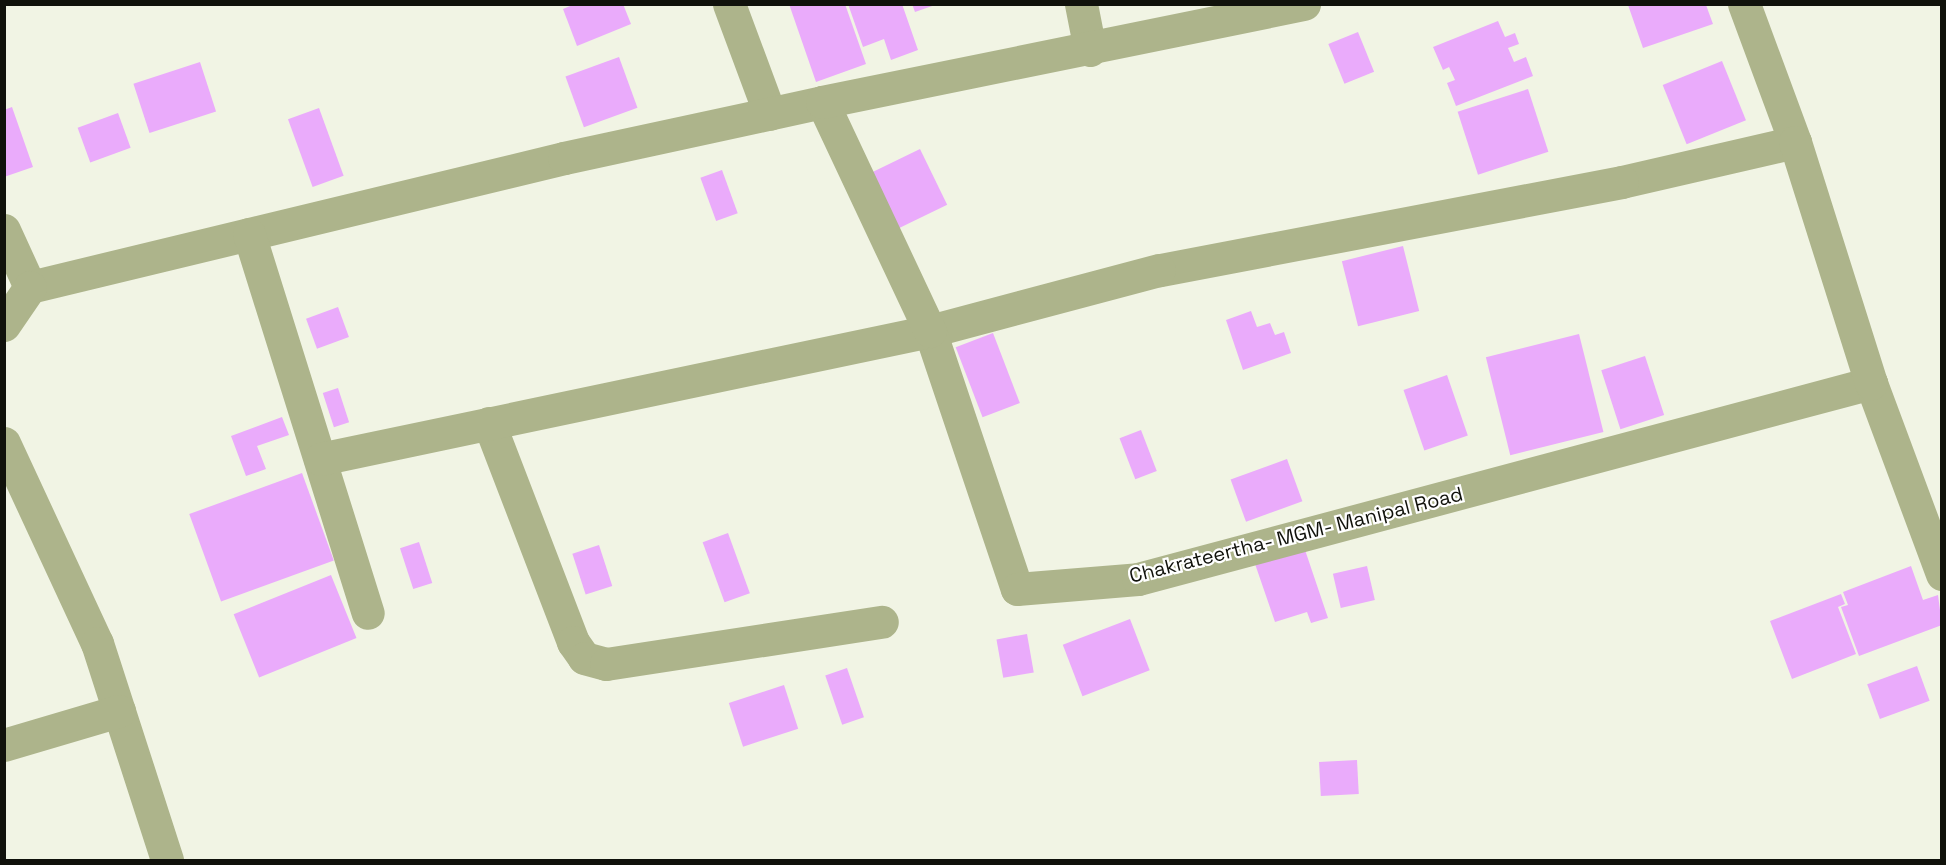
<!DOCTYPE html>
<html>
<head>
<meta charset="utf-8">
<style>
	body { margin:0 }
	#map { position:relative; width:1946px; height:865px; overflow:hidden; background:#f1f4e4; font-family:"Space Grotesk",sans-serif }
	div>[style] { position:absolute }
	.building>* { inset:0; background:#eaabfb; transform-origin:0 0 }
	.minor>* { height:33px; margin:-16.5px; padding:0 16.5px; transform-origin:16.5px; border-radius:16.5px; background:#adb48b }
	span { translate:-50% -50%; white-space:nowrap; text-align:center; line-height:1.15; -webkit-text-stroke:4.5px #fff; paint-order:stroke }
	.street-label { font-size:20px; color:#10110b }
	.frame { position:absolute; inset:0; border:6px solid #10110b; pointer-events:none }
</style>
</head>
<body>
<div id="map">
	<div class="building">
		<i style="clip-path:polygon(575px 4px,623px 4px,631px 24px,577px 46px,563px 9px)"></i>
		<i style="clip-path:polygon(789px 4px,845px 4px,866px 64px,816px 82px)"></i>
		<i style="clip-path:polygon(848px 4px,902px 4px,918px 50px,891px 60px,884px 39px,863px 47px)"></i>
		<i style="clip-path:polygon(912px 4px,935px 4px,935px 5px,915px 12px)"></i>
		<i style="clip-path:polygon(1628px 5px,1706px 5px,1713px 24px,1643px 48px)"></i>
		<i style="clip-path:polygon(1498px 21px,1505px 37px,1515px 33px,1519px 44px,1508px 48px,1514px 62px,1526px 57px,1533px 76px,1456px 106px,1447px 83px,1455px 80px,1449px 67px,1443px 70px,1433px 47px)"></i>
		<i style="left:1358px;top:32px;width:43px;height:32px;rotate:68deg"></i>
		<i style="left:619px;top:57px;width:54px;height:57px;rotate:70deg"></i>
		<i style="left:1722px;top:61px;width:64px;height:64px;rotate:68deg"></i>
		<i style="left:200px;top:62px;width:52px;height:70px;rotate:72deg"></i>
		<i style="left:1528px;top:89px;width:66px;height:74px;rotate:72deg"></i>
		<i style="clip-path:polygon(12px 107px,33px 167px,4px 177px,4px 110px)"></i>
		<i style="left:319px;top:108px;width:72px;height:33px;rotate:70deg"></i>
		<i style="left:118px;top:113px;width:37px;height:43px;rotate:70deg"></i>
		<i style="left:920px;top:149px;width:62px;height:59px;rotate:64deg"></i>
		<i style="left:722px;top:170px;width:46px;height:23px;rotate:70deg"></i>
		<i style="left:1403px;top:246px;width:67px;height:63px;rotate:76deg"></i>
		<i style="left:338px;top:307px;width:32px;height:34px;rotate:70deg"></i>
		<i style="clip-path:polygon(1251px 311px,1257px 327px,1270px 323px,1275px 335px,1284px 332px,1291px 353px,1243px 370px,1226px 320px)"></i>
		<i style="left:993px;top:333px;width:75px;height:40px;rotate:69deg"></i>
		<i style="left:1579px;top:334px;width:101px;height:96px;rotate:76deg"></i>
		<i style="left:1645px;top:356px;width:62px;height:46px;rotate:72deg"></i>
		<i style="left:1447px;top:375px;width:64px;height:46px;rotate:71deg"></i>
		<i style="left:338px;top:388px;width:36px;height:16px;rotate:72deg"></i>
		<i style="clip-path:polygon(282px 417px,289px 435px,257px 446px,266px 469px,246px 476px,231px 436px)"></i>
		<i style="left:1141px;top:430px;width:44px;height:23px;rotate:69deg"></i>
		<i style="left:1287px;top:459px;width:45px;height:60px;rotate:70deg"></i>
		<i style="left:302px;top:473px;width:93px;height:120px;rotate:70deg"></i>
		<i style="left:728px;top:533px;width:64px;height:27px;rotate:70deg"></i>
		<i style="left:419px;top:542px;width:43px;height:20px;rotate:72deg"></i>
		<i style="clip-path:polygon(1303px 544px,1328px 618px,1311px 623px,1307px 612px,1275px 622px,1254px 561px)"></i>
		<i style="left:599px;top:545px;width:43px;height:28px;rotate:72deg"></i>
		<i style="left:1367px;top:566px;width:35px;height:35px;rotate:77deg"></i>
		<i style="clip-path:polygon(1911px 566px,1923px 600px,1938px 595px,1942px 625px,1859px 656px,1841px 607px,1848px 605px,1843px 592px)"></i>
		<i style="left:331px;top:575px;width:68px;height:105px;rotate:68deg"></i>
		<i style="clip-path:polygon(1841px 594px,1845px 604px,1838px 607px,1856px 654px,1792px 679px,1770px 621px)"></i>
		<i style="left:1130px;top:619px;width:55px;height:72px;rotate:69deg"></i>
		<i style="left:1027px;top:634px;width:39px;height:31px;rotate:80deg"></i>
		<i style="left:1917px;top:666px;width:37px;height:53px;rotate:70deg"></i>
		<i style="left:847px;top:668px;width:52px;height:23px;rotate:71deg"></i>
		<i style="left:784px;top:685px;width:46px;height:58px;rotate:72deg"></i>
		<i style="left:1357px;top:760px;width:34px;height:38px;rotate:87deg"></i>
	</div>
	<div class="minor">
		<i style="left:729px;top:4px;width:117px;rotate:69.6deg"></i>
		<i style="left:1081px;top:4px;width:47px;rotate:78.9deg"></i>
		<i style="left:1744px;top:4px;width:147px;rotate:69.7deg"></i>
		<i style="left:1795px;top:142px;width:178px;rotate:167deg"></i>
		<i style="left:1622px;top:182px;width:471px;rotate:169.2deg"></i>
		<i style="left:1159px;top:270px;width:237px;rotate:165.1deg"></i>
		<i style="left:930px;top:331px;width:272px;rotate:71.4deg"></i>
		<i style="left:1017px;top:589px;width:121px;rotate:-4.7deg"></i>
		<i style="left:1138px;top:579px;width:759px;rotate:-14.97deg"></i>
		<i style="left:1871px;top:383px;width:204px;rotate:69.6deg"></i>
		<i style="left:1795px;top:142px;width:253px;rotate:72.5deg"></i>
		<i style="left:4px;top:230px;width:63px;rotate:65.5deg"></i>
		<i style="left:30px;top:287px;width:549px;rotate:-13.58deg"></i>
		<i style="left:564px;top:158px;width:264px;rotate:-12.2deg"></i>
		<i style="left:249px;top:234px;width:397px;rotate:72.6deg"></i>
		<i style="left:4px;top:325px;width:46px;rotate:-55.6deg"></i>
		<i style="left:489px;top:423px;width:235px;rotate:69deg"></i>
		<i style="left:573px;top:642px;width:19px;rotate:55deg"></i>
		<i style="left:584px;top:658px;width:23px;rotate:15deg"></i>
		<i style="left:606px;top:664px;width:279px;rotate:-8.7deg"></i>
		<i style="left:4px;top:443px;width:221px;rotate:65.1deg"></i>
		<i style="left:97px;top:643px;width:228px;rotate:72.1deg"></i>
		<i style="left:320px;top:459px;width:623px;rotate:-11.85deg"></i>
		<i style="left:930px;top:331px;width:253px;rotate:-115.2deg"></i>
		<i style="left:822px;top:102px;width:492px;rotate:-11.5deg"></i>
		<i style="left:4px;top:745px;width:120px;rotate:-16.5deg"></i>
	</div>
	<div class="street-label">
		<span style="left:1296px;top:535px;rotate:-14deg">Chakrateertha- MGM- Manipal Road</span>
	</div>
	<div class="frame"></div>
</div>
</body>
</html>
